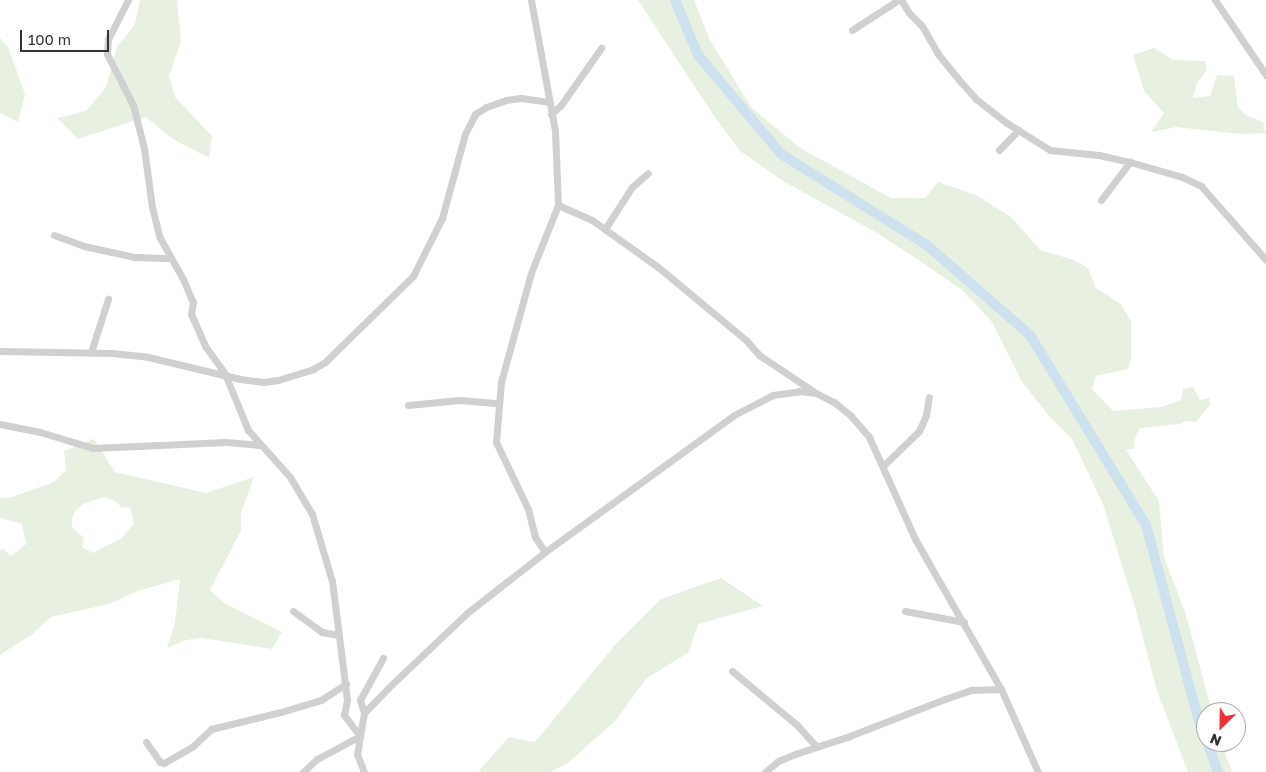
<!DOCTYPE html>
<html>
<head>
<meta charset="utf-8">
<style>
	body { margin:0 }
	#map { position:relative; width:1266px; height:772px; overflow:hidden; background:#fff; font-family:"Golos Text",sans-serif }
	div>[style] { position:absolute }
	.green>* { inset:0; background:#e8f0e1 }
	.river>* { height:10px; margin:-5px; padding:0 5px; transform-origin:5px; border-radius:5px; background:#cde1ef }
	.minor>* { height:7px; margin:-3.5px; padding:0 3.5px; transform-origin:3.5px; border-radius:3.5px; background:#d0d0d0 }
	span { translate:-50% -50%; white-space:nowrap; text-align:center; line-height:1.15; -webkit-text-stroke:5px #fff; paint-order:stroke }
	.north { position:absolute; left:1196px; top:702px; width:50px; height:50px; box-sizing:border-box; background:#fff; border:1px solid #adadad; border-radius:50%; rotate:203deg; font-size:14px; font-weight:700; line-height:20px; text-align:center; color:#333 }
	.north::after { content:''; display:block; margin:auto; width:18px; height:22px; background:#ef3036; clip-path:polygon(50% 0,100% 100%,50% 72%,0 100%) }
	.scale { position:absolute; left:20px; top:30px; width:89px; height:22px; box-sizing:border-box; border:2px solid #333; border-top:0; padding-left:6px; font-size:15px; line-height:18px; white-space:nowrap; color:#333; -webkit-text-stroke:4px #fff; paint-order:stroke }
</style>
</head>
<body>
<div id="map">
	<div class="green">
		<i style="clip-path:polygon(140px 0,177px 0,181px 41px,169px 76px,175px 97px,212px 136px,209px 158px,173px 139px,146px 117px,78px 139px,57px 118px,86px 111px,106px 87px,117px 47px,135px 24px)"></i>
		<i style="clip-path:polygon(638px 0,694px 0,710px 40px,751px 107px,800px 148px,891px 198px,925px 198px,938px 182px,976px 195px,1011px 217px,1040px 250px,1074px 260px,1088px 268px,1096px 288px,1121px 304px,1131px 321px,1131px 360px,1128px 369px,1096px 376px,1092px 389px,1113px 411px,1162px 407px,1181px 400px,1183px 389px,1193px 387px,1200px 400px,1209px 398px,1210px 405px,1196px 422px,1185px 421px,1180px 424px,1140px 428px,1135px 439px,1134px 448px,1126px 450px,1159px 501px,1164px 557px,1186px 615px,1212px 712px,1206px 712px,1206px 742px,1221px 742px,1232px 772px,1188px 772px,1157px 691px,1136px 611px,1103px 504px,1072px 439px,1049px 416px,1022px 382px,992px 322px,962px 290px,920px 261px,877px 233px,783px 181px,740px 151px,714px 116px)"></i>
		<i style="clip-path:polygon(0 38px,8px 47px,25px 94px,18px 122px,0 113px)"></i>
		<i style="clip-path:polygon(1154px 48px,1173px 60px,1205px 61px,1207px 70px,1197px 83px,1193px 98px,1210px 96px,1217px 75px,1234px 76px,1238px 108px,1246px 115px,1263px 122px,1266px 133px,1241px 134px,1176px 127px,1151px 132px,1164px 113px,1144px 91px,1133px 55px)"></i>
		<i style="clip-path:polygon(evenodd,94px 439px,115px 472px,206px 493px,254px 477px,241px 513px,241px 531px,210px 590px,224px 603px,282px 632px,272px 649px,201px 638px,186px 640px,167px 648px,175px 623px,180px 579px,138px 591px,109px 604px,51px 617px,31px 635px,0 655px,0 550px,3px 549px,11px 556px,26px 544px,22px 524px,0 518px,0 498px,12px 497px,54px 482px,66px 470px,64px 451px,94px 439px,105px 497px,118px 503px,121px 508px,130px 507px,134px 523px,122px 538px,93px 553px,82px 547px,84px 538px,72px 527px,72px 518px,76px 510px,85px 503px,105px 497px)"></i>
		<i style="clip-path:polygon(721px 578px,763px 606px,698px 624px,689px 652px,646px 679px,615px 721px,568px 763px,550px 772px,478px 772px,509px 737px,535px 742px,615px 645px,661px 599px)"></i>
	</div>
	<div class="river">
		<i style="left:675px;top:0;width:60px;rotate:67.3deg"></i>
		<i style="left:698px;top:55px;width:129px;rotate:50deg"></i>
		<i style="left:781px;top:154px;width:173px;rotate:32deg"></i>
		<i style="left:928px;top:246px;width:135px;rotate:41.1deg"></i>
		<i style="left:1030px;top:335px;width:223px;rotate:58.6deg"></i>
		<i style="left:1146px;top:525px;width:204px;rotate:74.9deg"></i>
		<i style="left:1199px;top:722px;width:20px;rotate:70deg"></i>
		<i style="left:1207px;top:742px;width:32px;rotate:70deg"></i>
	</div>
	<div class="minor">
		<i style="left:128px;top:0;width:44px;rotate:117.1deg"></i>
		<i style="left:108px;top:39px;width:15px;rotate:94deg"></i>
		<i style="left:107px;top:54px;width:57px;rotate:63deg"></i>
		<i style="left:133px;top:105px;width:44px;rotate:75.7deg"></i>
		<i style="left:144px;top:148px;width:60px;rotate:82.3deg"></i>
		<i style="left:152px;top:207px;width:32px;rotate:76deg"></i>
		<i style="left:160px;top:238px;width:47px;rotate:60.7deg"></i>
		<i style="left:183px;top:279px;width:25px;rotate:67deg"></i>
		<i style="left:193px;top:302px;width:12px;rotate:99deg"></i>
		<i style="left:191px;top:314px;width:35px;rotate:66deg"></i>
		<i style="left:205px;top:346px;width:34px;rotate:54deg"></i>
		<i style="left:225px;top:374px;width:61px;rotate:67.7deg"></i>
		<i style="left:248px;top:430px;width:63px;rotate:48.2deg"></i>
		<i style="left:290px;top:477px;width:43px;rotate:59.3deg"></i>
		<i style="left:312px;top:514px;width:70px;rotate:73.4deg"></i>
		<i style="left:332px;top:581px;width:120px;rotate:82.8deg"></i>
		<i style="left:347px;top:700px;width:15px;rotate:101deg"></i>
		<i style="left:344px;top:715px;width:26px;rotate:53deg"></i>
		<i style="left:360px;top:736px;width:18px;rotate:99deg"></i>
		<i style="left:357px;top:754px;width:19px;rotate:69deg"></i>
		<i style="left:531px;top:0;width:133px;rotate:79.6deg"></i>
		<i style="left:555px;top:131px;width:74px;rotate:87.7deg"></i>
		<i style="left:558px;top:205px;width:73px;rotate:111.7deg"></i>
		<i style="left:531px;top:273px;width:113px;rotate:105.4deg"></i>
		<i style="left:501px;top:382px;width:60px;rotate:94.8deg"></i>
		<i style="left:496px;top:442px;width:74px;rotate:64.5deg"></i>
		<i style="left:528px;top:509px;width:29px;rotate:76deg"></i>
		<i style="left:535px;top:537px;width:18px;rotate:56deg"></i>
		<i style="left:901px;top:0;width:15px;rotate:58deg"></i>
		<i style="left:909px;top:13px;width:18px;rotate:45deg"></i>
		<i style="left:922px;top:26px;width:32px;rotate:60deg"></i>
		<i style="left:938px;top:54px;width:35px;rotate:51deg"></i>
		<i style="left:960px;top:81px;width:24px;rotate:48deg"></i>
		<i style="left:976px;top:99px;width:39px;rotate:38deg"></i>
		<i style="left:1007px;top:123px;width:51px;rotate:32.1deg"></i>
		<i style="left:1050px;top:150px;width:49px;rotate:5.8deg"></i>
		<i style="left:1099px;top:155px;width:32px;rotate:13deg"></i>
		<i style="left:1130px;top:162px;width:54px;rotate:16.1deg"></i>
		<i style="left:1182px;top:177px;width:21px;rotate:25deg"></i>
		<i style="left:1201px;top:186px;width:98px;rotate:48.7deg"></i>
		<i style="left:1215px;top:0;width:91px;rotate:55.8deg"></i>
		<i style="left:852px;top:30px;width:55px;rotate:-33.1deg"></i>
		<i style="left:551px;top:114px;width:13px;rotate:-42deg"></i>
		<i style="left:561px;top:105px;width:70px;rotate:-54.9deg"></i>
		<i style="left:999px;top:150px;width:28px;rotate:-46deg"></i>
		<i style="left:1101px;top:200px;width:48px;rotate:-52.7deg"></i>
		<i style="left:558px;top:205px;width:37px;rotate:24deg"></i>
		<i style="left:592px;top:220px;width:81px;rotate:35.5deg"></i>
		<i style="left:658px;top:267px;width:114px;rotate:39.7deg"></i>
		<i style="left:746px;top:340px;width:20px;rotate:49deg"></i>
		<i style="left:759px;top:355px;width:65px;rotate:33.7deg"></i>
		<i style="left:605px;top:229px;width:50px;rotate:-57.3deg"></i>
		<i style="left:632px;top:187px;width:21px;rotate:-41deg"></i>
		<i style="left:54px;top:235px;width:32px;rotate:20deg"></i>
		<i style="left:84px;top:246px;width:51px;rotate:12.4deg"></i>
		<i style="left:134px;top:257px;width:36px;rotate:2deg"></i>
		<i style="left:0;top:351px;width:112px;rotate:1deg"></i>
		<i style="left:112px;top:353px;width:36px;rotate:6deg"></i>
		<i style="left:148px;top:357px;width:95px;rotate:13.4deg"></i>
		<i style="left:240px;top:379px;width:24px;rotate:7deg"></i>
		<i style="left:264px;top:382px;width:14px;rotate:-8deg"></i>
		<i style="left:278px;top:380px;width:37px;rotate:-17deg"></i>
		<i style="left:313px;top:369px;width:14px;rotate:-30deg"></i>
		<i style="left:325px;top:362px;width:123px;rotate:-44.3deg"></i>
		<i style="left:413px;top:276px;width:65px;rotate:-63.4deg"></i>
		<i style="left:442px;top:218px;width:87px;rotate:-74.7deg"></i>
		<i style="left:465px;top:134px;width:22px;rotate:-63deg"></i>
		<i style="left:475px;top:114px;width:13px;rotate:-32deg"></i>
		<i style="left:486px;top:107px;width:21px;rotate:-19deg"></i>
		<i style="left:506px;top:100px;width:15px;rotate:-8deg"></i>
		<i style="left:521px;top:98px;width:28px;rotate:8deg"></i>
		<i style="left:91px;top:352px;width:56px;rotate:-72.2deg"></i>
		<i style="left:408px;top:405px;width:52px;rotate:-5.5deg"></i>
		<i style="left:460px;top:400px;width:38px;rotate:5deg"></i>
		<i style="left:0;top:424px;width:41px;rotate:11.3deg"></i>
		<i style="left:40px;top:432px;width:55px;rotate:16.8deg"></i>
		<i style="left:93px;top:448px;width:133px;rotate:-2.6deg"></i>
		<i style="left:226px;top:442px;width:34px;rotate:5deg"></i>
		<i style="left:883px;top:466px;width:50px;rotate:-44.2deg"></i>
		<i style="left:919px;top:431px;width:17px;rotate:-66deg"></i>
		<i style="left:926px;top:415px;width:18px;rotate:-81deg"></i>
		<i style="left:293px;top:611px;width:36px;rotate:36deg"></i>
		<i style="left:322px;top:632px;width:17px;rotate:10deg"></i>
		<i style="left:905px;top:611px;width:60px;rotate:10.6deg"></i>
		<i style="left:732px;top:671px;width:85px;rotate:39.7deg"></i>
		<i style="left:797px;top:725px;width:28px;rotate:48deg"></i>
		<i style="left:364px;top:713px;width:14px;rotate:-107deg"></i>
		<i style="left:360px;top:700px;width:48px;rotate:-61.3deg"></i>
		<i style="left:146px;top:742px;width:24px;rotate:55deg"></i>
		<i style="left:160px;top:762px;width:4px;rotate:14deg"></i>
		<i style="left:164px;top:763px;width:34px;rotate:-30deg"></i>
		<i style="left:193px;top:746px;width:25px;rotate:-43deg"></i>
		<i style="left:211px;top:729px;width:72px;rotate:-13.7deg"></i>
		<i style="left:281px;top:712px;width:42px;rotate:-16.7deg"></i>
		<i style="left:321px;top:700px;width:30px;rotate:-33deg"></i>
		<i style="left:303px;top:772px;width:19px;rotate:-43deg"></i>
		<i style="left:317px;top:759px;width:49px;rotate:-28.1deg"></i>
		<i style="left:360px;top:736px;width:23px;rotate:-80deg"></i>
		<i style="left:364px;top:713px;width:35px;rotate:-46deg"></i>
		<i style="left:388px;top:688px;width:109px;rotate:-43.5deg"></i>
		<i style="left:467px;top:613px;width:99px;rotate:-38deg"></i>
		<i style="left:545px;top:552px;width:233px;rotate:-35.9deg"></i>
		<i style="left:734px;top:415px;width:44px;rotate:-27.1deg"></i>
		<i style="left:773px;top:395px;width:27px;rotate:-8deg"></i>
		<i style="left:800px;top:391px;width:16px;rotate:7deg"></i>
		<i style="left:816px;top:393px;width:20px;rotate:27deg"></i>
		<i style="left:834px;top:402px;width:22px;rotate:39deg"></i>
		<i style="left:851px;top:416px;width:28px;rotate:49deg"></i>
		<i style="left:869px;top:437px;width:112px;rotate:65.7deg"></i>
		<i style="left:915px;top:539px;width:173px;rotate:60.2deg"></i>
		<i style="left:1001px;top:689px;width:91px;rotate:66deg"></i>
		<i style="left:765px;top:772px;width:17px;rotate:-40deg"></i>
		<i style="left:778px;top:761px;width:22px;rotate:-22deg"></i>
		<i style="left:798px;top:753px;width:52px;rotate:-18.1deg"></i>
		<i style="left:847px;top:737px;width:105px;rotate:-21.2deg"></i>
		<i style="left:945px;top:699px;width:28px;rotate:-19deg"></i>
		<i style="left:971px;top:690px;width:30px;rotate:-2deg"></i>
	</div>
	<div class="north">N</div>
	<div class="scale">100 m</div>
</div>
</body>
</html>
